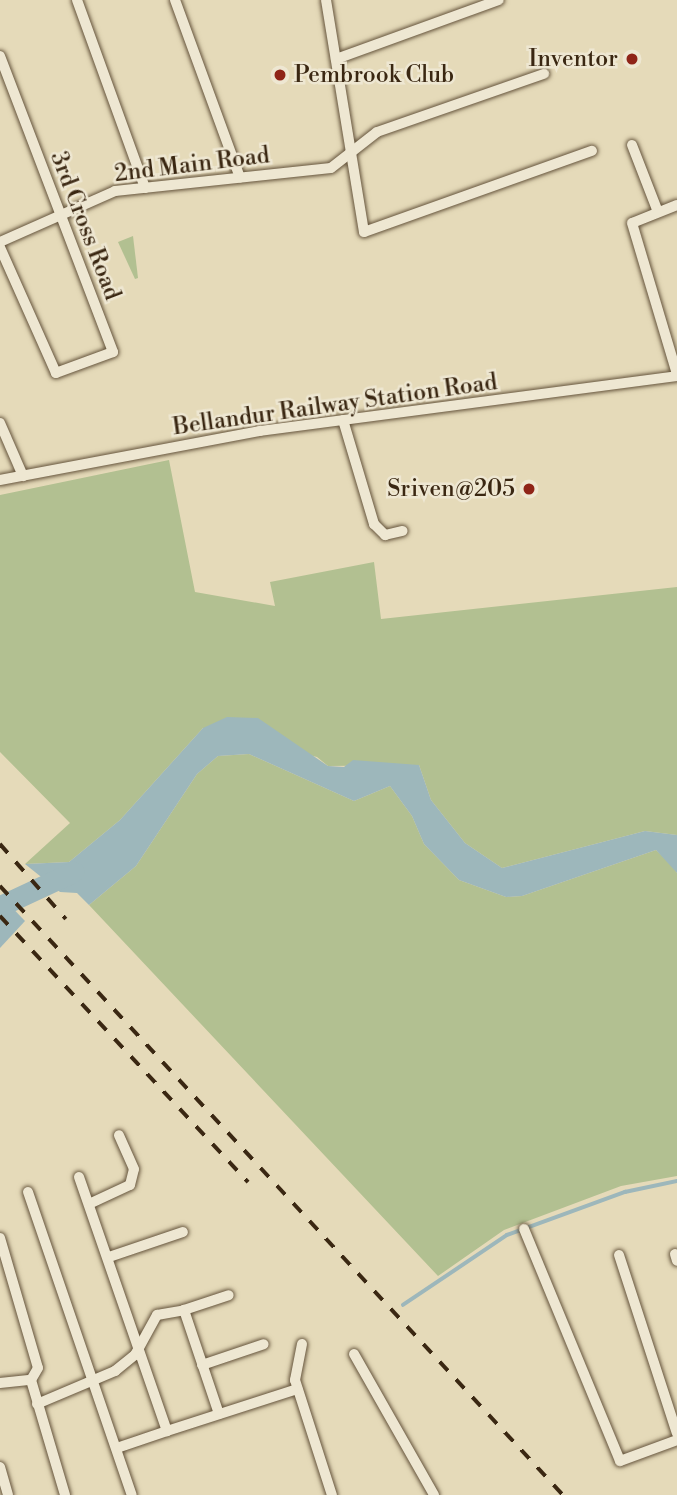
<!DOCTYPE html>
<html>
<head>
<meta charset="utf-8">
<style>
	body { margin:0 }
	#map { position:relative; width:677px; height:1495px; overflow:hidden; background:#e5dab9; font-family:"Libre Bodoni",serif }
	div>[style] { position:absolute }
	.green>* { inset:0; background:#b2c091 }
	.water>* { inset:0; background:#9db7bb }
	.stream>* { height:3.5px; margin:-1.75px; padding:0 1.75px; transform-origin:1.75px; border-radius:1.75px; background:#9db7bb }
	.river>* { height:21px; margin:-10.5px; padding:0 10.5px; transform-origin:10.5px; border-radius:10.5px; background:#9db7bb }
	.roads { filter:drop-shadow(0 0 2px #65543c) drop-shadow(0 0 2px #65543c) }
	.minor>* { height:10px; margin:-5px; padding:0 5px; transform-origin:5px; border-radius:5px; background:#eee7d2 }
	.rail>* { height:3.5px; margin-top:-1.75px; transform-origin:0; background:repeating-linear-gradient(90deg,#3a2712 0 12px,transparent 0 24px) }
	.dots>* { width:19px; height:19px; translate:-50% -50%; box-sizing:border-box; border:4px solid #eee7d2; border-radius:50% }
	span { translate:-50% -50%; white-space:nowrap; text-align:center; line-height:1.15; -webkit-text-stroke:5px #eee7d2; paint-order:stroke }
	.poi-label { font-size:23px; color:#3a2712 }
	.right { translate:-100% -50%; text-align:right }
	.left { translate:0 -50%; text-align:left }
	.street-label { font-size:23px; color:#3a2712 }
</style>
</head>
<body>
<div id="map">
	<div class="green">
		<i style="clip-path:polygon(133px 236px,138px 278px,135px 279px,118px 242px)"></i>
		<i style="clip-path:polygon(169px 460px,195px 592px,275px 606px,270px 582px,374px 562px,381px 619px,677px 587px,677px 835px,645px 831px,502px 868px,465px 843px,431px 800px,419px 765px,328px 766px,317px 757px,203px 728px,120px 820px,69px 862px,25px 864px,70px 823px,0 752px,0 495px)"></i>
		<i style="clip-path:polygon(249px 754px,354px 801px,390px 786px,412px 816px,424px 844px,459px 880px,506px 897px,522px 896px,656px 850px,672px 865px,677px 873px,677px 1176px,621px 1186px,504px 1230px,438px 1276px,89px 905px,136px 866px,197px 774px,218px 756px)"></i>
	</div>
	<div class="water">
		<i style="clip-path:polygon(227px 717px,258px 718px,328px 766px,344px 767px,353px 760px,419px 765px,431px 800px,465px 843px,502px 868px,645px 831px,677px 835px,677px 873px,656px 850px,522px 896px,506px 897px,459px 880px,424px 844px,412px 816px,390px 786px,354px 801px,249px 754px,218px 756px,197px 774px,136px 866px,89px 905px,77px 893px,60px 892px,25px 864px,69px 862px,120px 820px,203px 728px)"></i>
		<i style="clip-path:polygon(0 895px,25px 921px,0 948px)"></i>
	</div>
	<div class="stream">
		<i style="left:403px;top:1305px;width:125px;rotate:-33.9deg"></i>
		<i style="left:507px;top:1235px;width:126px;rotate:-20deg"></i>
		<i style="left:625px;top:1192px;width:53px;rotate:-11.9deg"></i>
	</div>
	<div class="river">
		<i style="left:0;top:906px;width:81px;rotate:-25deg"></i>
	</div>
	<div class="roads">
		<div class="minor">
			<i style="left:77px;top:0;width:200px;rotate:70.1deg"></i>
			<i style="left:175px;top:0;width:189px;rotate:69.9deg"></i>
			<i style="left:326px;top:0;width:235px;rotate:80.7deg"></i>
			<i style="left:364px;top:232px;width:242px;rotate:-19.6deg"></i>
			<i style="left:0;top:56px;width:317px;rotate:69.1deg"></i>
			<i style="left:113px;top:352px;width:61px;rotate:159.8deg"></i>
			<i style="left:56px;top:373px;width:138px;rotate:-114deg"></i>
			<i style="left:336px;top:59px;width:173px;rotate:-19.9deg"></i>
			<i style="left:632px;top:145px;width:72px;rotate:68.8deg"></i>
			<i style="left:677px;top:205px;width:48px;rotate:158.2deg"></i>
			<i style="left:632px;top:223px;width:158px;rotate:73.4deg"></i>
			<i style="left:0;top:242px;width:126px;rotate:-23.9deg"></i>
			<i style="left:115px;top:191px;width:217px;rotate:-6.1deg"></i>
			<i style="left:331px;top:168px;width:58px;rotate:-38deg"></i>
			<i style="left:377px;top:132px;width:177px;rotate:-19.2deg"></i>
			<i style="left:343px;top:420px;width:109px;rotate:73.4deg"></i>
			<i style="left:374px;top:524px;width:16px;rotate:45deg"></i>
			<i style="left:385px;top:535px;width:18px;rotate:-13deg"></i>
			<i style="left:0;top:423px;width:58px;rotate:66.5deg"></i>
			<i style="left:0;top:480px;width:265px;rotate:-10.7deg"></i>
			<i style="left:260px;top:431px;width:421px;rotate:-7.5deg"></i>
			<i style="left:79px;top:1177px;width:269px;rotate:70.9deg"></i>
			<i style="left:167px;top:1431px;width:53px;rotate:161.2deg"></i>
			<i style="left:28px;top:1192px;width:320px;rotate:71.1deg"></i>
			<i style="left:89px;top:1204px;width:45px;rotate:-24.9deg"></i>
			<i style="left:130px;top:1185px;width:16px;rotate:-76deg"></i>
			<i style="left:134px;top:1169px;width:37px;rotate:-114deg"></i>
			<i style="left:524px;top:1229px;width:251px;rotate:67.5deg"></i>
			<i style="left:620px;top:1461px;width:61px;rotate:-20.2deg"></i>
			<i style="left:0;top:1238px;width:135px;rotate:73.7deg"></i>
			<i style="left:38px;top:1368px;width:14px;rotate:120deg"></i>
			<i style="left:31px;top:1380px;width:120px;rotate:73.5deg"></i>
			<i style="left:675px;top:1254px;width:7px;rotate:74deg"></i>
			<i style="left:619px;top:1255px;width:187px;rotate:72deg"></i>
			<i style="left:109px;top:1257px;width:78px;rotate:-18.7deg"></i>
			<i style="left:302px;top:1344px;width:37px;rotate:101deg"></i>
			<i style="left:295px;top:1380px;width:121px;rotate:72.2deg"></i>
			<i style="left:354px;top:1354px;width:162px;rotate:60.4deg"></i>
			<i style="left:202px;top:1365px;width:65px;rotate:-18.7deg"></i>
			<i style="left:0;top:1383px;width:31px;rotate:-6deg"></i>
			<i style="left:37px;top:1404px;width:85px;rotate:-22.9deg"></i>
			<i style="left:115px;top:1371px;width:26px;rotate:-39deg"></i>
			<i style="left:135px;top:1355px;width:46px;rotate:-61.2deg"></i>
			<i style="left:157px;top:1315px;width:27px;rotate:-10deg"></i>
			<i style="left:219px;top:1414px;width:110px;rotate:-108.6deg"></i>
			<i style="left:184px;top:1310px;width:47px;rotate:-18.4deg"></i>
			<i style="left:167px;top:1431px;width:137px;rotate:-17.9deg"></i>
			<i style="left:0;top:1467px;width:29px;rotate:74deg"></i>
		</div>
	</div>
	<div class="rail">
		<i style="left:0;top:844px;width:100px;rotate:48.7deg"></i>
		<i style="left:0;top:886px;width:829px;rotate:47.25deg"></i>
		<i style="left:0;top:916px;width:364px;rotate:47deg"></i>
	</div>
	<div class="dots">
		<i style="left:632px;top:59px;background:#8f2418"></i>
		<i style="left:280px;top:75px;background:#8f2418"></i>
		<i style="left:529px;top:489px;background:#8f2418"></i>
	</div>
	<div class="poi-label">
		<span class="right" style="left:618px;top:59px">Inventor</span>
		<span class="left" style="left:294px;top:75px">Pembrook Club</span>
		<span class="right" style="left:515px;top:489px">Sriven@205</span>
	</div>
	<div class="street-label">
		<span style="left:192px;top:165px;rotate:-7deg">2nd Main Road</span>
		<span style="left:85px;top:226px;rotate:69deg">3rd Cross Road</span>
		<span style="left:335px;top:405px;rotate:-8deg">Bellandur Railway Station Road</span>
	</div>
</div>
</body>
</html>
